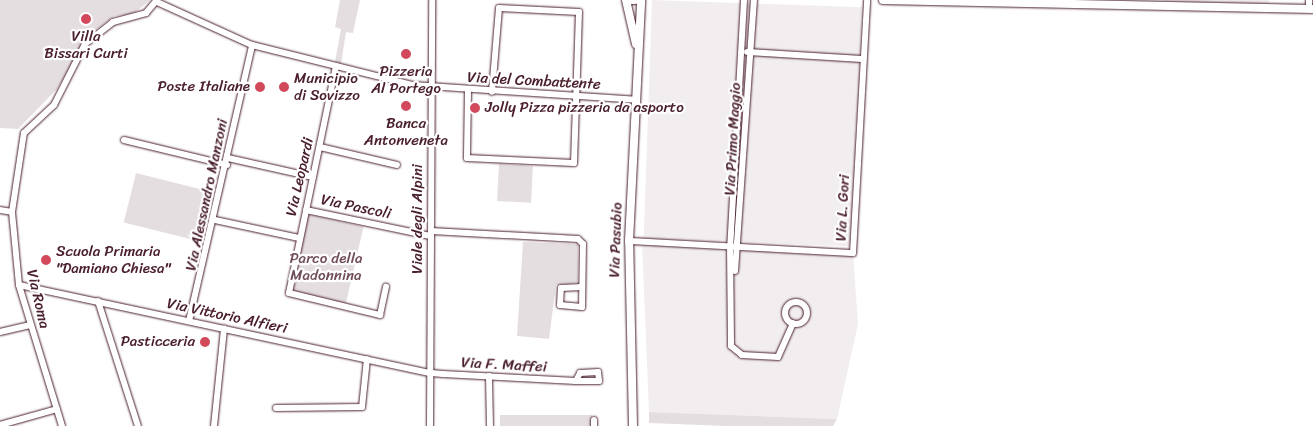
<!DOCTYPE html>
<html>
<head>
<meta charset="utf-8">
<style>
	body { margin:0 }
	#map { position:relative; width:1313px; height:426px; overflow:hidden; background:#fff; font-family:Sriracha,sans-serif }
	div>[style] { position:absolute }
	.built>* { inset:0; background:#f2eeef; transform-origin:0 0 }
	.green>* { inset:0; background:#e5dee0; transform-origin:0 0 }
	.roads { filter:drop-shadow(0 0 1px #4a1f2b) drop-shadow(0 0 1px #4a1f2b) }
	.minor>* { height:6px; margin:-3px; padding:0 3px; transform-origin:3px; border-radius:3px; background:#fff }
	.minor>.ring { margin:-3px; padding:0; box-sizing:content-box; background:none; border:6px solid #fff; border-radius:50% }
	.tertiary>* { height:8px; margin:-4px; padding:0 4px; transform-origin:4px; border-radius:4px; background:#fff }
	.dots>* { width:14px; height:14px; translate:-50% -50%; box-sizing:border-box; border:2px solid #fff; border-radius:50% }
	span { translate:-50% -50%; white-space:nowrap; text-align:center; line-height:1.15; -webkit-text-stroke:4.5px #fff; paint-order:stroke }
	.poi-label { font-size:15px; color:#4a1f2b }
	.left { translate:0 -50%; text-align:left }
	.right { translate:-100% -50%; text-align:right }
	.street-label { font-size:15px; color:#4a1f2b }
	.park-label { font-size:15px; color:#714f58 }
</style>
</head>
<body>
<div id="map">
	<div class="built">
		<i style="left:652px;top:0;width:210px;height:239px;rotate:2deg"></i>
		<i style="left:1164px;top:0;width:105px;height:4px"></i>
		<i style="clip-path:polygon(642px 242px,853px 253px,858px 324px,837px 419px,649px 412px)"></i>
	</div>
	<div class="green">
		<i style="clip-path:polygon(0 0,150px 0,133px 14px,114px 16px,93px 32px,57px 89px,18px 129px,0 128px)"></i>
		<i style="clip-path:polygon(340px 0,360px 0,353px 33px,346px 32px,341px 64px,335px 62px,341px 29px,335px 27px)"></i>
		<i style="left:499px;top:164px;width:34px;height:37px;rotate:3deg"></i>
		<i style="left:136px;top:173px;width:76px;height:51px;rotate:14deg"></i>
		<i style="left:308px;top:214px;width:57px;height:79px;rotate:13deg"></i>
		<i style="clip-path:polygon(523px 242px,578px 244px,578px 283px,556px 285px,549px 339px,517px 336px)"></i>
		<i style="clip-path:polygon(649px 412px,837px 419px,833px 426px,727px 426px,649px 423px)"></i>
		<i style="left:500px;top:415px;width:92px;height:11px"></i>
	</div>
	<div class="roads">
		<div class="minor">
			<i style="left:744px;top:0;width:247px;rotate:93.2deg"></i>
			<i style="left:730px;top:247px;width:99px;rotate:89.4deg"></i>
			<i style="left:731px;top:346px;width:14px;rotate:39deg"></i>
			<i style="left:742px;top:355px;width:36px;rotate:3deg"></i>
			<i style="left:778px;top:357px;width:37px;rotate:-66deg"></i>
			<i style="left:157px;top:2px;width:104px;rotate:24.4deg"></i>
			<i style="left:252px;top:45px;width:165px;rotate:14deg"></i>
			<i style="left:412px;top:85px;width:225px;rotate:3.8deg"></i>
			<i style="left:1309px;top:9px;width:9px;rotate:-90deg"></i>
			<i style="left:747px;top:52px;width:116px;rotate:3.5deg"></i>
			<i style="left:336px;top:66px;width:232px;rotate:101.7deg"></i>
			<i style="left:289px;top:293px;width:94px;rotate:13.6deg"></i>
			<i style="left:380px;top:315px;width:29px;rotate:-78deg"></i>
			<i style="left:468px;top:91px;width:67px;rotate:90.9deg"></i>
			<i style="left:467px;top:158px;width:107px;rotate:2.7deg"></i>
			<i style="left:574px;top:163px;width:151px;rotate:-88.1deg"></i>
			<i style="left:579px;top:12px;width:80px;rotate:-177.1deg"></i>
			<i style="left:499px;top:8px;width:84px;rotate:94.8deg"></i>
			<i style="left:124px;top:140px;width:106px;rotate:13.6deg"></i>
			<i style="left:320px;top:147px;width:79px;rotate:13.2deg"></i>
			<i style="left:228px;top:158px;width:87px;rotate:12.6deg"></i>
			<i style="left:0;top:210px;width:12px;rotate:9deg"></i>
			<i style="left:306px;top:210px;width:127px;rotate:11.8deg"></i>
			<i style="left:215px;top:220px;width:86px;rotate:12.1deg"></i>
			<i style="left:431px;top:231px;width:147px;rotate:3.1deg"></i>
			<i style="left:578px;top:239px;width:7px;rotate:45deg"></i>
			<i style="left:583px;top:244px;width:63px;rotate:90.9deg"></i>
			<i style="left:582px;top:307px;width:22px;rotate:-175deg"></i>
			<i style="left:560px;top:305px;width:17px;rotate:-87deg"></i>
			<i style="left:561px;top:288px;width:21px;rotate:-3deg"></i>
			<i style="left:629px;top:241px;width:224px;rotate:3.1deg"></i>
			<i style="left:853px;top:253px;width:253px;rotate:-86.8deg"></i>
			<i style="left:735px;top:271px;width:272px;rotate:-86deg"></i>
			<i style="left:19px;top:285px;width:421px;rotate:12.1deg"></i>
			<i style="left:431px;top:373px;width:12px;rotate:5deg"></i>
			<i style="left:443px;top:374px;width:133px;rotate:3deg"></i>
			<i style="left:576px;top:381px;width:23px"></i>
			<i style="left:599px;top:381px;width:9px;rotate:-96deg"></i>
			<i style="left:598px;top:372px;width:18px;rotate:177deg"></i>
			<i style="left:580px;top:373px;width:9px;rotate:117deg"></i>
			<i style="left:98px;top:301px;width:131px;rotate:72.3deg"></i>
			<i class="ring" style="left:785px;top:302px;width:16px;height:16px"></i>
			<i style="left:189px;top:321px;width:283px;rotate:-77.1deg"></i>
			<i style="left:0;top:332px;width:31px;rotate:-13deg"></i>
			<i style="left:489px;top:376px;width:50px;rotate:88.9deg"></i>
			<i style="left:276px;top:408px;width:86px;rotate:-0.7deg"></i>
			<i style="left:362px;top:407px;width:48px;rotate:-84.1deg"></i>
			<i style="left:594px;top:420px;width:6px;rotate:90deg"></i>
			<i style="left:0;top:425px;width:59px;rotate:-15.7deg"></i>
			<i style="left:62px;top:426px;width:147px;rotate:-107deg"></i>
			<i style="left:19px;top:285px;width:73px;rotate:-95.5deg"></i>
			<i style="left:12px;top:212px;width:80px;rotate:-81.4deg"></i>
			<i style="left:24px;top:133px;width:41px;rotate:-43deg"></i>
			<i style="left:54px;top:105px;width:68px;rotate:-63.1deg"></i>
			<i style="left:85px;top:44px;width:36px;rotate:-38deg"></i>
			<i style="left:113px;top:22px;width:34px;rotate:-15deg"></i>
			<i style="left:146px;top:13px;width:17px;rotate:-50deg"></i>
			<i style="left:214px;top:426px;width:98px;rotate:-84.1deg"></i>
			<i style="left:430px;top:426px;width:426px;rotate:-89.7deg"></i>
		</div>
		<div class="tertiary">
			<i style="left:626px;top:0;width:45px;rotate:77.2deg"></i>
			<i style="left:632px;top:0;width:3px"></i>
			<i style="left:883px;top:0;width:430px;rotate:1.2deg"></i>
			<i style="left:633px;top:426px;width:185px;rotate:-91.2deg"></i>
			<i style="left:629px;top:241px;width:241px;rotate:-87.1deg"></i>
		</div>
	</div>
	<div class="dots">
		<i style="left:86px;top:19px;background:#d1495b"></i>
		<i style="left:406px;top:54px;background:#d1495b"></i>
		<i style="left:260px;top:87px;background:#d1495b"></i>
		<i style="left:284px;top:87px;background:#d1495b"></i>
		<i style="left:406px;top:106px;background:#d1495b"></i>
		<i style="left:475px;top:108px;background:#d1495b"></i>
		<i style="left:46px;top:260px;background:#d1495b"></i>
		<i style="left:205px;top:342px;background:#d1495b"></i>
	</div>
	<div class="poi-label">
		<span style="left:86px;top:45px">Villa<br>Bissari Curti</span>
		<span style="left:406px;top:80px">Pizzeria<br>Al Portego</span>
		<span class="left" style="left:294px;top:87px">Municipio<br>di Sovizzo</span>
		<span class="right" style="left:250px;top:87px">Poste Italiane</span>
		<span class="left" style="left:485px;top:108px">Jolly Pizza pizzeria da asporto</span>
		<span style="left:406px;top:132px">Banca<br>Antonveneta</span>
		<span class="left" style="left:56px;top:260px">Scuola Primaria<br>"Damiano Chiesa"</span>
		<span class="right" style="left:195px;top:342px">Pasticceria</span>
	</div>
	<div class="street-label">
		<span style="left:534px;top:81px;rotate:3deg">Via del Combattente</span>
		<span style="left:733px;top:139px;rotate:-87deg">Via Primo Maggio</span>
		<span style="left:300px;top:177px;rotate:-77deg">Via Leopardi</span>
		<span style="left:207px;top:195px;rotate:-78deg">Via Alessandro Manzoni</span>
		<span style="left:356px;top:207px;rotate:12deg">Via Pascoli</span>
		<span style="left:843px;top:208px;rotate:-87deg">Via L. Gori</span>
		<span style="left:418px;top:219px;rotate:-90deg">Viale degli Alpini</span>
		<span style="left:616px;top:240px;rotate:-88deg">Via Pasubio</span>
		<span style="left:38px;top:299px;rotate:77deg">Via Roma</span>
		<span style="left:227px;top:316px;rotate:12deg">Via Vittorio Alfieri</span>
		<span style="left:504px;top:365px;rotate:3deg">Via F. Maffei</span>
	</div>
	<div class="park-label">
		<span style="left:326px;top:267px">Parco della<br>Madonnina</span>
	</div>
</div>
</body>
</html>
